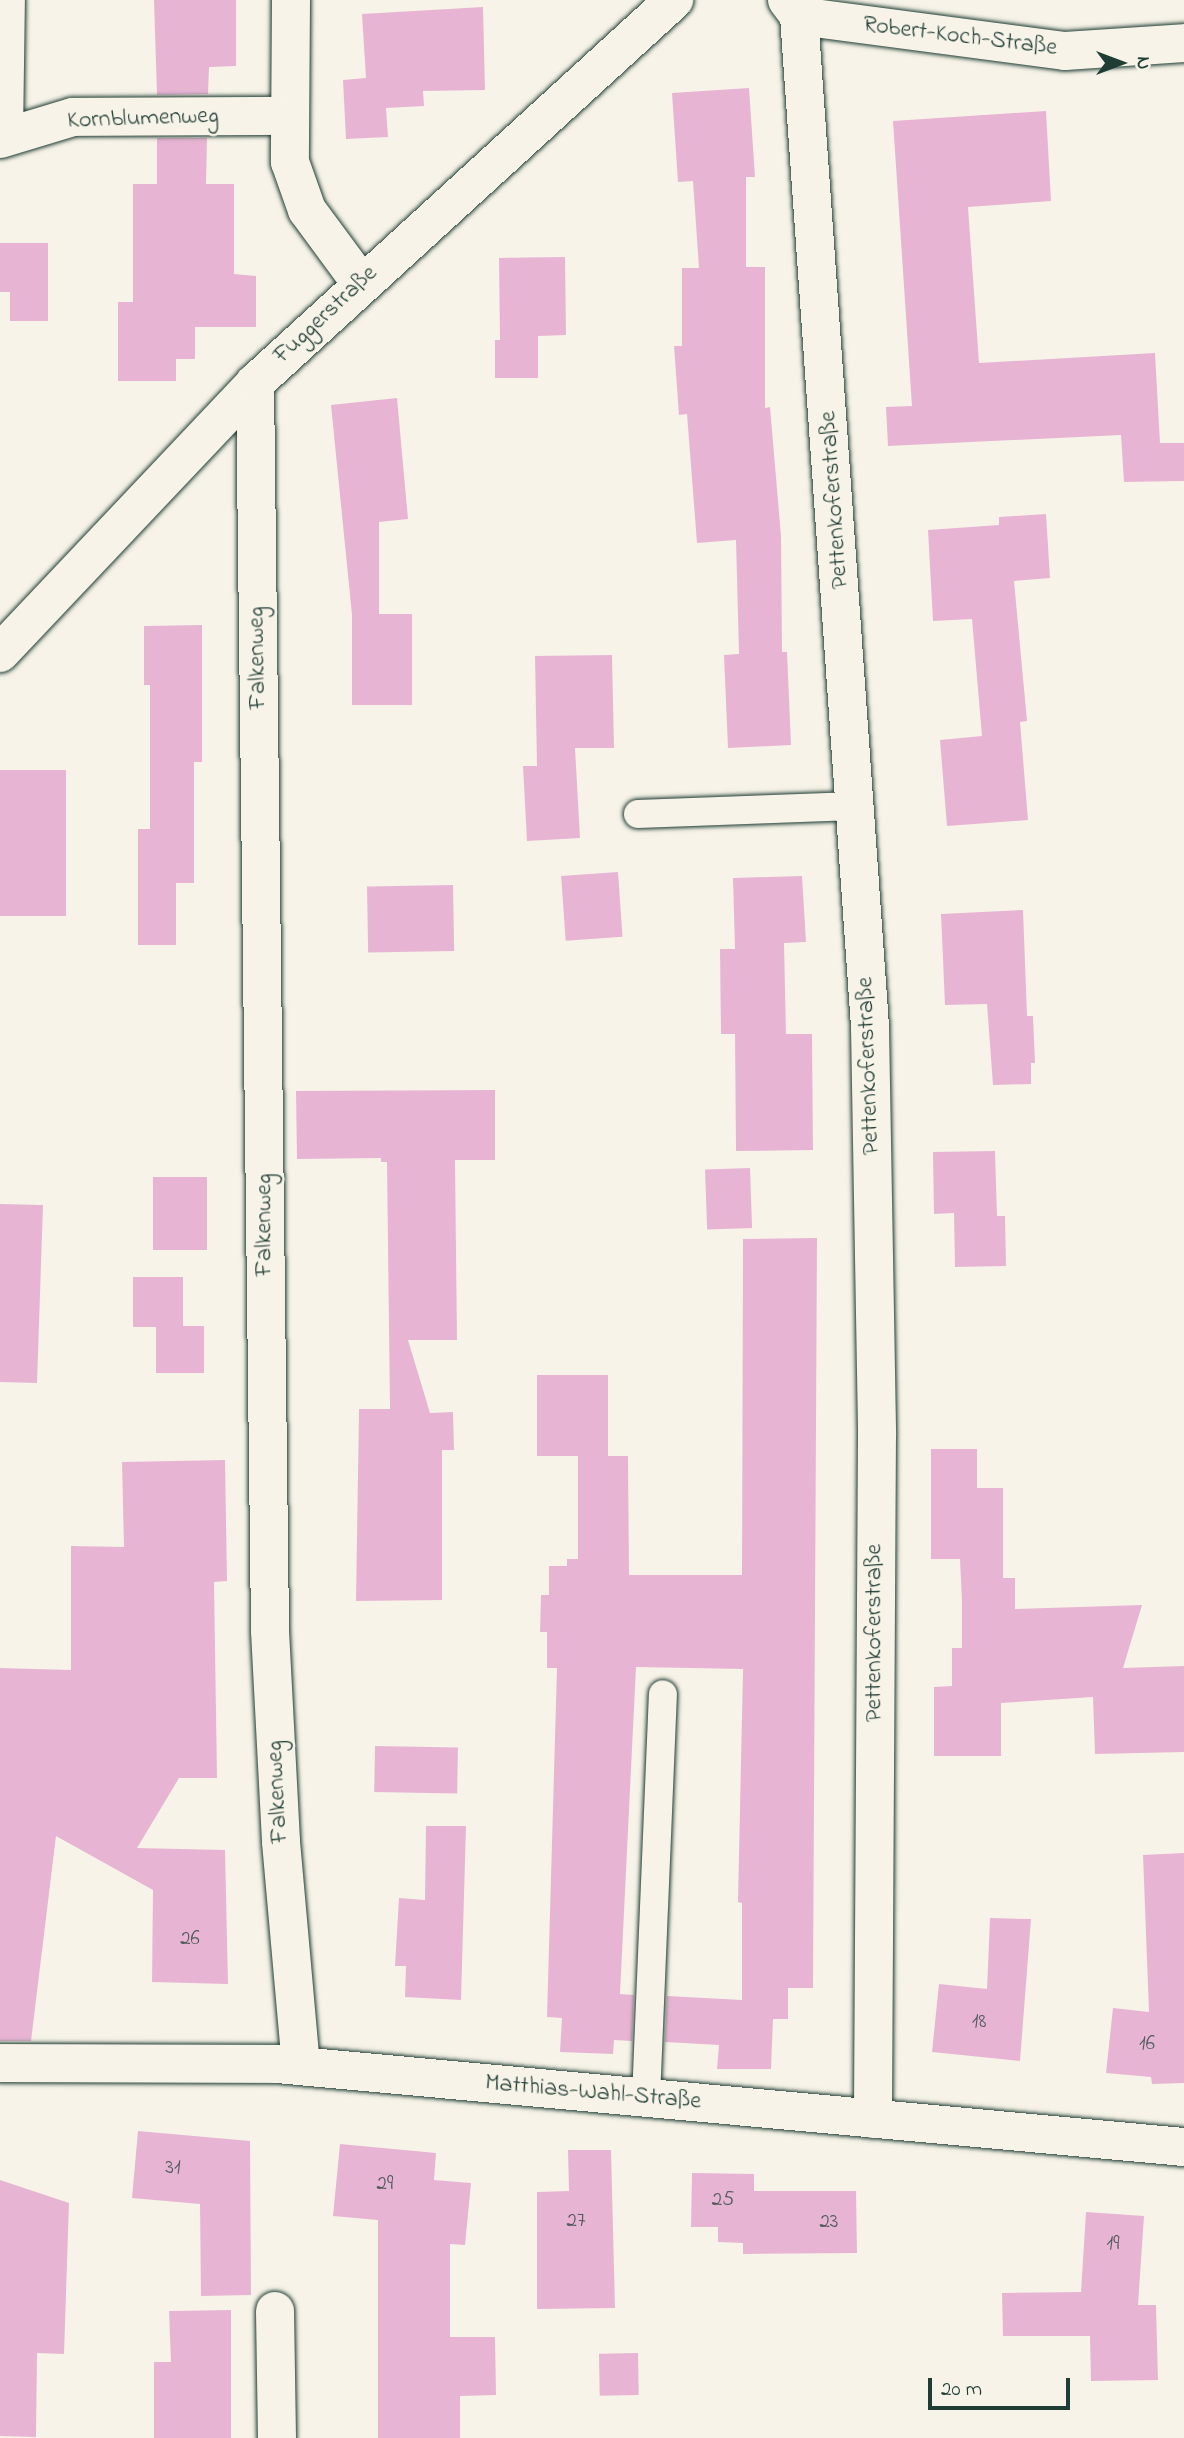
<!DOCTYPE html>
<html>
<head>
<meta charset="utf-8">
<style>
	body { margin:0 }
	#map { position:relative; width:1184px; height:2438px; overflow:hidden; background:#f7f3e8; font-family:"Indie Flower",sans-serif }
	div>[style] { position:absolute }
	.building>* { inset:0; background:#e7b5d3; transform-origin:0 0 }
	.roads { filter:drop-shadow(0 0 2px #1f3d34) drop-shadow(0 0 2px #1f3d34) }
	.service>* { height:28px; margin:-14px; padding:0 14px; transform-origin:14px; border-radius:14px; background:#f7f3e8 }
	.minor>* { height:38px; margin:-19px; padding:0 19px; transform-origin:19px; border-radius:19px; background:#f7f3e8 }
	span { translate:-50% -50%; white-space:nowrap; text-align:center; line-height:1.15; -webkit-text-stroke:5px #f7f3e8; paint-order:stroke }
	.number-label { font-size:21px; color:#515b5c }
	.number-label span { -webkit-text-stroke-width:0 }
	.street-label { font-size:24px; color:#1f3d34 }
	.north { position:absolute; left:1086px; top:28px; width:70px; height:70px; -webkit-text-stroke:5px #f7f3e8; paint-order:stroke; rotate:90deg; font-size:19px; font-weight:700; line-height:28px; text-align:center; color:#1f3d34 }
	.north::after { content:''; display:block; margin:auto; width:24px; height:32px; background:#1f3d34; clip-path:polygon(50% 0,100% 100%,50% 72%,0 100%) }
	.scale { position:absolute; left:928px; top:2378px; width:142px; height:32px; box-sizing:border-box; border:4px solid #1f3d34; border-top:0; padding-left:9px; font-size:21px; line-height:24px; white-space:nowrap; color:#1f3d34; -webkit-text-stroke:5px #f7f3e8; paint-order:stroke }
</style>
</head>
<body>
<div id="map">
	<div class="building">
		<i style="clip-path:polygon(154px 0,236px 0,236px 66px,209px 67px,208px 94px,157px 95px)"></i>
		<i style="clip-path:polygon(483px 7px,485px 90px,423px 91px,424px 106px,386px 108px,388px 137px,346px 139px,343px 80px,366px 78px,362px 14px)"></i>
		<i style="clip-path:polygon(749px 88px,755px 177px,746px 177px,746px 267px,765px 267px,765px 408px,770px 407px,781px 536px,782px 652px,787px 652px,791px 745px,728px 748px,724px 655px,739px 654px,736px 540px,697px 543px,687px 414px,679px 415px,674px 346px,682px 346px,682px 268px,699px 268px,693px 181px,678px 182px,672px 93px)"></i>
		<i style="clip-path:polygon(1046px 111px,1051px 201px,968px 207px,979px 363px,1155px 353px,1160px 443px,1184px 443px,1184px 481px,1124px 482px,1121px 435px,888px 446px,886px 407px,912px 406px,893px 121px)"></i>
		<i style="clip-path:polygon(157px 138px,207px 138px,206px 184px,234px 184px,234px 274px,256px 276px,256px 327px,195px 327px,195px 359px,176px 359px,176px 381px,118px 381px,118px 302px,133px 302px,133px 184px,157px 184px)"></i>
		<i style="clip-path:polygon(0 243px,48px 243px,48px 321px,10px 321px,10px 292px,0 292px)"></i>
		<i style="clip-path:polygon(565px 257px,566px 335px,538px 336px,538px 378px,495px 378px,495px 340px,500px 340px,499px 258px)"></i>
		<i style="clip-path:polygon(397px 398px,408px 519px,379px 522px,379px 614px,412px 614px,412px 705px,352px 705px,352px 615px,331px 405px)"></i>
		<i style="clip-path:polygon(1046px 514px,1050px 578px,1014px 581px,1027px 721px,1020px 722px,1028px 820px,947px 826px,940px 740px,982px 736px,972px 619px,933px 621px,928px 530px,999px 525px,999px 517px)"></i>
		<i style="clip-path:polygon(202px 625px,202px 762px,194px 762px,194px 883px,176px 883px,176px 945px,138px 945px,138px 829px,150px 829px,150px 685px,144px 685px,144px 626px)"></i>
		<i style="clip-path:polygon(612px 655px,614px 748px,575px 748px,580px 838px,527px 841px,523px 766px,537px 766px,535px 656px)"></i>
		<i style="left:0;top:770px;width:66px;height:146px"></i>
		<i style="left:618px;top:872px;width:65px;height:57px;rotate:86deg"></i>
		<i style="clip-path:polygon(802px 876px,806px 942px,784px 943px,786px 1034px,812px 1034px,813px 1150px,736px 1151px,735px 1034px,721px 1034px,720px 949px,735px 949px,733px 878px)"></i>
		<i style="left:453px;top:885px;width:66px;height:86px;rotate:89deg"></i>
		<i style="clip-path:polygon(1023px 910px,1027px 1016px,1033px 1016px,1035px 1063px,1031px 1063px,1031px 1084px,993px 1085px,987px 1004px,945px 1005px,941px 914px)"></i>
		<i style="clip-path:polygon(495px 1090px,495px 1160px,455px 1160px,457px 1340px,408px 1340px,430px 1413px,453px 1412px,454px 1450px,442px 1450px,442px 1600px,356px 1601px,359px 1409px,390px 1409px,387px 1162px,381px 1162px,381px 1158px,297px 1159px,296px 1091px)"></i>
		<i style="clip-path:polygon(995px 1151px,997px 1216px,1005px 1216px,1006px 1266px,955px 1267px,954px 1213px,934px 1214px,933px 1152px)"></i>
		<i style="left:750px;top:1168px;width:60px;height:45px;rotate:88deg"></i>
		<i style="left:153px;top:1177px;width:54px;height:73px"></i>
		<i style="clip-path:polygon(0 1204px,43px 1205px,37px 1383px,0 1382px)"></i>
		<i style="clip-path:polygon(817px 1238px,813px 1988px,788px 1988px,788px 2019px,773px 2019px,771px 2069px,717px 2069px,719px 2045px,665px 2042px,667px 1996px,742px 2000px,742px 1903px,738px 1902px,743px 1669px,636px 1667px,620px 1994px,634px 1995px,632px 2041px,614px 2040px,613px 2054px,560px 2052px,562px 2018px,547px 2017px,557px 1668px,547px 1668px,547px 1632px,540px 1632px,541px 1595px,549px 1595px,549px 1566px,567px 1566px,567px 1559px,578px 1559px,578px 1456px,537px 1456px,537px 1375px,608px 1375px,608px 1456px,628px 1456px,629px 1575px,742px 1575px,743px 1239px)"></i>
		<i style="left:133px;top:1277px;width:50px;height:50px"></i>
		<i style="left:156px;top:1326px;width:48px;height:47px"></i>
		<i style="clip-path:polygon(931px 1449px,977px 1449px,977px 1488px,1003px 1488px,1003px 1578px,1015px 1578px,1015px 1609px,1142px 1605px,1123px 1668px,1184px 1666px,1184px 1752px,1095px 1754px,1093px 1697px,1001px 1703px,1001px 1756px,934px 1756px,934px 1687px,952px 1686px,952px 1648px,962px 1648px,962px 1602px,960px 1559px,931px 1559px)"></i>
		<i style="clip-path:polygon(225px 1460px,227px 1581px,214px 1582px,217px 1778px,179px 1778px,137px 1848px,225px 1850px,228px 1984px,152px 1982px,153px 1890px,56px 1836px,31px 2041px,0 2041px,0 1668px,71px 1670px,71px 1546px,124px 1547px,122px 1462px)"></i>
		<i style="left:375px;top:1746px;width:83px;height:46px;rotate:1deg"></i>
		<i style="clip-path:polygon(426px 1826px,466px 1826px,461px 2000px,405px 1997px,406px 1966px,395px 1966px,399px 1898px,425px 1900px)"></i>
		<i style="clip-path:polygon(1184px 1853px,1184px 2083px,1152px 2084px,1151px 2077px,1106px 2073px,1113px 2008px,1149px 2012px,1143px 1855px)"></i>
		<i style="clip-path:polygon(990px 1918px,1031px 1919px,1020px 2061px,932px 2052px,939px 1984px,987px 1989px)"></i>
		<i style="clip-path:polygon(138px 2131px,250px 2141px,251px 2295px,201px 2296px,200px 2204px,132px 2198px)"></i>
		<i style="clip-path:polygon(340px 2144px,436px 2153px,434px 2180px,471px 2183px,465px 2245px,450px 2244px,450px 2337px,495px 2337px,496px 2395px,460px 2396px,460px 2438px,378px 2438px,378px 2220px,333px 2216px)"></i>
		<i style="clip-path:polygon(568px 2150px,611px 2150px,615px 2308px,537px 2309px,537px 2192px,569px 2191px)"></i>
		<i style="clip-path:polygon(692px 2173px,754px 2174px,754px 2191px,856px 2191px,857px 2253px,743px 2254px,743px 2243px,718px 2242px,718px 2227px,691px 2227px)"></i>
		<i style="clip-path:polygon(0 2180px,69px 2203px,64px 2354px,37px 2353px,36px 2437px,0 2436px)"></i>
		<i style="clip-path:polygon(1086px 2212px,1144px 2216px,1138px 2305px,1156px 2305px,1158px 2380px,1091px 2381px,1090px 2336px,1003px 2336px,1002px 2293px,1081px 2292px)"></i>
		<i style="clip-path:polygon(231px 2310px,231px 2438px,154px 2438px,154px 2362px,171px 2362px,169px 2311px)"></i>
		<i style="left:638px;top:2353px;width:42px;height:39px;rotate:89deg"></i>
	</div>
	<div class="roads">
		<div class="service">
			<i style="left:9px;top:136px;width:136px;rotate:-89.2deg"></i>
			<i style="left:638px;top:814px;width:216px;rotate:-2.1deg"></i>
			<i style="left:646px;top:2098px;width:404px;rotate:-87.6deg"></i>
		</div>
		<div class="minor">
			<i style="left:291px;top:0;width:162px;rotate:90.4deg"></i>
			<i style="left:290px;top:162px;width:51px;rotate:70.5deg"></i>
			<i style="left:307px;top:210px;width:89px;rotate:53.6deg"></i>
			<i style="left:787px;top:0;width:20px;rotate:53deg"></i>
			<i style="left:799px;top:16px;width:268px;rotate:7.5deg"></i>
			<i style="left:1065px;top:51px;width:119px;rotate:-3.8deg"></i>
			<i style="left:799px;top:16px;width:1013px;rotate:85.98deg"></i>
			<i style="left:870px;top:1027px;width:408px;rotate:89deg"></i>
			<i style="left:877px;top:1435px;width:684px;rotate:90.34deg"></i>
			<i style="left:0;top:139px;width:76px;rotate:-16.8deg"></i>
			<i style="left:73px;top:117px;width:215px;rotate:-0.3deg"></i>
			<i style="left:255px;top:383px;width:1248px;rotate:89.31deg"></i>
			<i style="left:270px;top:1631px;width:211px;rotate:87deg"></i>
			<i style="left:281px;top:1842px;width:225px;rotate:84.9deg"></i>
			<i style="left:0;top:653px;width:371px;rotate:-46.6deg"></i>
			<i style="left:255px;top:383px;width:568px;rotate:-42.43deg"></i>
			<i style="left:0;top:2063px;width:277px;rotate:0.2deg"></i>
			<i style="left:277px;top:2064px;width:911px;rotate:5.23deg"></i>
			<i style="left:275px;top:2311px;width:127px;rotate:89.1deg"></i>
		</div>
	</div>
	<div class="number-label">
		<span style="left:190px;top:1939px">26</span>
		<span style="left:979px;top:2022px">18</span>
		<span style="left:1147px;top:2044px">16</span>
		<span style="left:173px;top:2168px">31</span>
		<span style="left:385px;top:2184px">29</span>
		<span style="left:723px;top:2200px">25</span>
		<span style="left:576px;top:2221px">27</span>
		<span style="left:829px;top:2222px">23</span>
		<span style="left:1113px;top:2244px">19</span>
	</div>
	<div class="street-label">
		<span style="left:960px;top:37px;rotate:7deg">Robert-Koch-Straße</span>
		<span style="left:143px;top:119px;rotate:-2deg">Kornblumenweg</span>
		<span style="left:326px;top:315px;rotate:-43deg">Fuggerstraße</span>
		<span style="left:835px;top:500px;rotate:-94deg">Pettenkoferstraße</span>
		<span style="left:258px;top:658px;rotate:-91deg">Falkenweg</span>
		<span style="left:869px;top:1066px;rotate:-92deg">Pettenkoferstraße</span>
		<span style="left:265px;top:1225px;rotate:-90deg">Falkenweg</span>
		<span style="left:875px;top:1633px;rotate:-90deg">Pettenkoferstraße</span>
		<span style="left:278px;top:1792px;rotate:-93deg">Falkenweg</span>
		<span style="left:593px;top:2093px;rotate:5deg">Matthias-Wahl-Straße</span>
	</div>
	<div class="north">N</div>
	<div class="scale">20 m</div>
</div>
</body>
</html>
